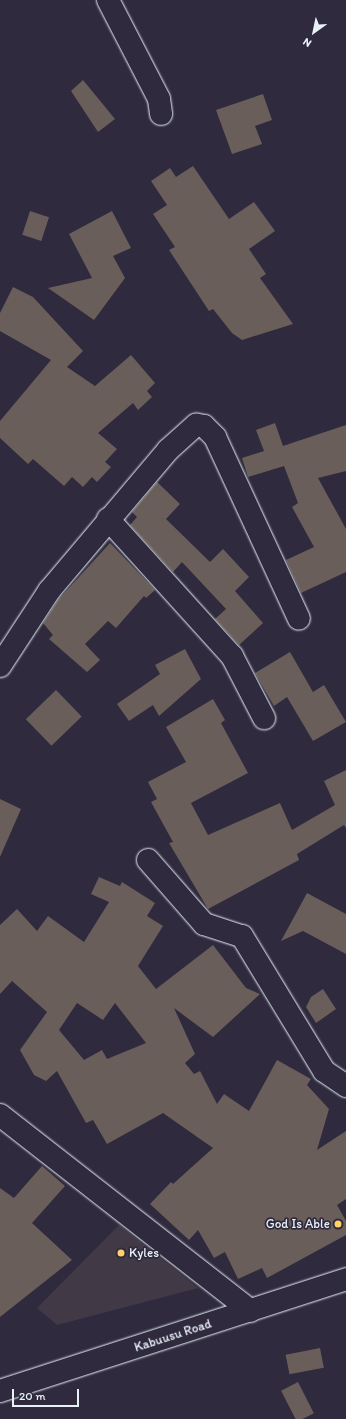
<!DOCTYPE html>
<html>
<head>
<meta charset="utf-8">
<style>
	body { margin:0 }
	#map { position:relative; width:346px; height:1419px; overflow:hidden; background:#2f2a3d; font-family:Itim,sans-serif }
	div>[style] { position:absolute }
	.built>* { inset:0; background:#413a46 }
	.building>* { inset:0; background:#6a5e5a; transform-origin:0 0 }
	.roads { filter:drop-shadow(0 0 1px #e8f1f8) drop-shadow(0 0 1px #e8f1f8) }
	.street>* { height:22px; margin:-11px; padding:0 11px; transform-origin:11px; border-radius:11px; background:#2f2a3d }
	.secondary>* { height:22px; margin:-11px; padding:0 11px; transform-origin:11px; border-radius:11px; background:#2f2a3d }
	.dots>* { width:11px; height:11px; translate:-50% -50%; box-sizing:border-box; border:2px solid #2f2a3d; border-radius:50% }
	span { translate:-50% -50%; white-space:nowrap; text-align:center; line-height:1.15; -webkit-text-stroke:3.5px #2f2a3d; paint-order:stroke }
	.poi-label { font-size:13px; color:#e8f1f8 }
	.right { translate:-100% -50%; text-align:right }
	.left { translate:0 -50%; text-align:left }
	.street-label { font-size:13px; color:#e8f1f8 }
	.north { position:absolute; left:294px; top:12px; width:40px; height:40px; -webkit-text-stroke:3px #2f2a3d; paint-order:stroke; rotate:213deg; font-size:11px; font-weight:700; line-height:16px; text-align:center; color:#e8f1f8 }
	.north::after { content:''; display:block; margin:auto; width:14px; height:18px; background:#e8f1f8; clip-path:polygon(50% 0,100% 100%,50% 72%,0 100%) }
	.scale { position:absolute; left:12px; top:1389px; width:67px; height:18px; box-sizing:border-box; border:2px solid #e8f1f8; border-top:0; padding-left:5px; font-size:12px; line-height:14px; white-space:nowrap; color:#e8f1f8; -webkit-text-stroke:3px #2f2a3d; paint-order:stroke }
</style>
</head>
<body>
<div id="map">
	<div class="built">
		<i style="clip-path:polygon(119px 1225px,198px 1288px,57px 1325px,37px 1308px)"></i>
	</div>
	<div class="building">
		<i style="clip-path:polygon(83px 80px,115px 119px,98px 132px,71px 91px)"></i>
		<i style="clip-path:polygon(263px 94px,272px 120px,255px 126px,262px 144px,232px 154px,216px 110px)"></i>
		<i style="clip-path:polygon(193px 166px,229px 219px,254px 202px,275px 231px,249px 249px,266px 274px,260px 278px,293px 324px,242px 340px,232px 333px,213px 309px,209px 311px,169px 250px,175px 247px,153px 214px,167px 205px,151px 181px,170px 168px,176px 177px)"></i>
		<i style="left:30px;top:211px;width:20px;height:25px;rotate:18deg"></i>
		<i style="clip-path:polygon(112px 211px,131px 248px,113px 256px,125px 278px,94px 320px,48px 288px,92px 278px,69px 234px)"></i>
		<i style="clip-path:polygon(13px 287px,33px 297px,83px 351px,67px 367px,95px 386px,131px 355px,155px 383px,147px 391px,152px 397px,138px 410px,133px 403px,98px 433px,117px 449px,105px 462px,111px 467px,97px 482px,92px 477px,83px 487px,72px 477px,64px 486px,33px 459px,28px 464px,0 438px,0 421px,51px 360px,0 331px,0 313px)"></i>
		<i style="clip-path:polygon(275px 423px,283px 446px,346px 425px,346px 471px,318px 478px,346px 529px,346px 572px,301px 593px,286px 560px,314px 547px,292px 507px,298px 503px,284px 466px,248px 477px,242px 458px,264px 451px,256px 430px)"></i>
		<i style="clip-path:polygon(157px 482px,180px 504px,166px 519px,210px 562px,223px 549px,249px 577px,235px 591px,263px 623px,239px 645px,215px 619px,226px 609px,182px 562px,173px 572px,130px 525px,137px 517px,132px 512px)"></i>
		<i style="clip-path:polygon(110px 543px,155px 590px,146px 598px,144px 596px,116px 628px,108px 621px,85px 644px,100px 660px,87px 672px,49px 639px,53px 635px,43px 623px,58px 600px)"></i>
		<i style="clip-path:polygon(185px 649px,201px 679px,159px 716px,153px 705px,129px 721px,117px 704px,160px 674px,155px 665px)"></i>
		<i style="clip-path:polygon(290px 652px,313px 692px,324px 685px,346px 722px,313px 741px,287px 697px,274px 706px,255px 673px)"></i>
		<i style="left:56px;top:690px;width:37px;height:42px;rotate:46deg"></i>
		<i style="clip-path:polygon(213px 699px,225px 720px,221px 723px,248px 773px,191px 803px,208px 835px,280px 803px,292px 830px,335px 805px,324px 781px,346px 770px,346px 828px,344px 825px,297px 854px,299px 860px,208px 909px,169px 843px,173px 842px,151px 802px,157px 799px,148px 782px,186px 762px,166px 727px)"></i>
		<i style="clip-path:polygon(0 799px,21px 809px,0 857px)"></i>
		<i style="clip-path:polygon(evenodd,99px 877px,120px 886px,122px 882px,155px 903px,147px 916px,163px 926px,138px 966px,156px 989px,213px 945px,246px 988px,260px 994px,213px 1037px,174px 1008px,195px 1054px,185px 1063px,194px 1074px,200px 1071px,217px 1104px,224px 1094px,249px 1111px,277px 1060px,311px 1079px,307px 1085px,329px 1109px,317px 1150px,346px 1131px,346px 1199px,337px 1205px,346px 1221px,346px 1235px,267px 1278px,262px 1268px,238px 1279px,225px 1252px,214px 1258px,198px 1230px,189px 1240px,150px 1204px,171px 1182px,173px 1184px,213px 1148px,163px 1113px,107px 1144px,93px 1120px,86px 1123px,57px 1071px,46px 1081px,34px 1075px,20px 1050px,47px 1012px,12px 981px,0 994px,0 925px,17px 909px,37px 931px,48px 916px,84px 942px,109px 902px,91px 894px,99px 877px,77px 1003px,103px 1020px,115px 1003px,146px 1043px,107px 1059px,102px 1050px,84px 1060px,59px 1030px,77px 1003px)"></i>
		<i style="clip-path:polygon(307px 893px,346px 914px,346px 954px,303px 931px,281px 941px)"></i>
		<i style="clip-path:polygon(323px 989px,336px 1009px,316px 1023px,306px 1007px,311px 997px)"></i>
		<i style="clip-path:polygon(42px 1166px,65px 1186px,32px 1223px,72px 1260px,0 1317px,0 1188px,14px 1198px)"></i>
		<i style="left:320px;top:1348px;width:20px;height:35px;rotate:79deg"></i>
		<i style="left:298px;top:1382px;width:35px;height:19px;rotate:63deg"></i>
	</div>
	<div class="roads">
		<div class="street">
			<i style="left:108px;top:0;width:111px;rotate:62.7deg"></i>
			<i style="left:159px;top:99px;width:15px;rotate:82deg"></i>
			<i style="left:108px;top:519px;width:185px;rotate:47.9deg"></i>
			<i style="left:232px;top:656px;width:70px;rotate:62.7deg"></i>
			<i style="left:0;top:666px;width:90px;rotate:-56.8deg"></i>
			<i style="left:49px;top:591px;width:185px;rotate:-49.8deg"></i>
			<i style="left:168px;top:450px;width:38px;rotate:-42deg"></i>
			<i style="left:196px;top:425px;width:8px;rotate:7deg"></i>
			<i style="left:204px;top:426px;width:16px;rotate:45deg"></i>
			<i style="left:215px;top:437px;width:200px;rotate:65.2deg"></i>
			<i style="left:148px;top:860px;width:85px;rotate:48.8deg"></i>
			<i style="left:204px;top:924px;width:40px;rotate:18deg"></i>
			<i style="left:242px;top:936px;width:158px;rotate:58.7deg"></i>
			<i style="left:324px;top:1071px;width:27px;rotate:34deg"></i>
			<i style="left:0;top:1115px;width:318px;rotate:38deg"></i>
		</div>
		<div class="secondary">
			<i style="left:0;top:1391px;width:364px;rotate:-17.9deg"></i>
		</div>
	</div>
	<div class="dots">
		<i style="left:338px;top:1224px;background:#ffd166"></i>
		<i style="left:121px;top:1253px;background:#ffd166"></i>
	</div>
	<div class="poi-label">
		<span class="right" style="left:330px;top:1224px">God Is Able</span>
		<span class="left" style="left:129px;top:1253px">Kyles</span>
	</div>
	<div class="street-label">
		<span style="left:173px;top:1336px;rotate:-18deg">Kabuusu Road</span>
	</div>
	<div class="north">N</div>
	<div class="scale">20 m</div>
</div>
</body>
</html>
